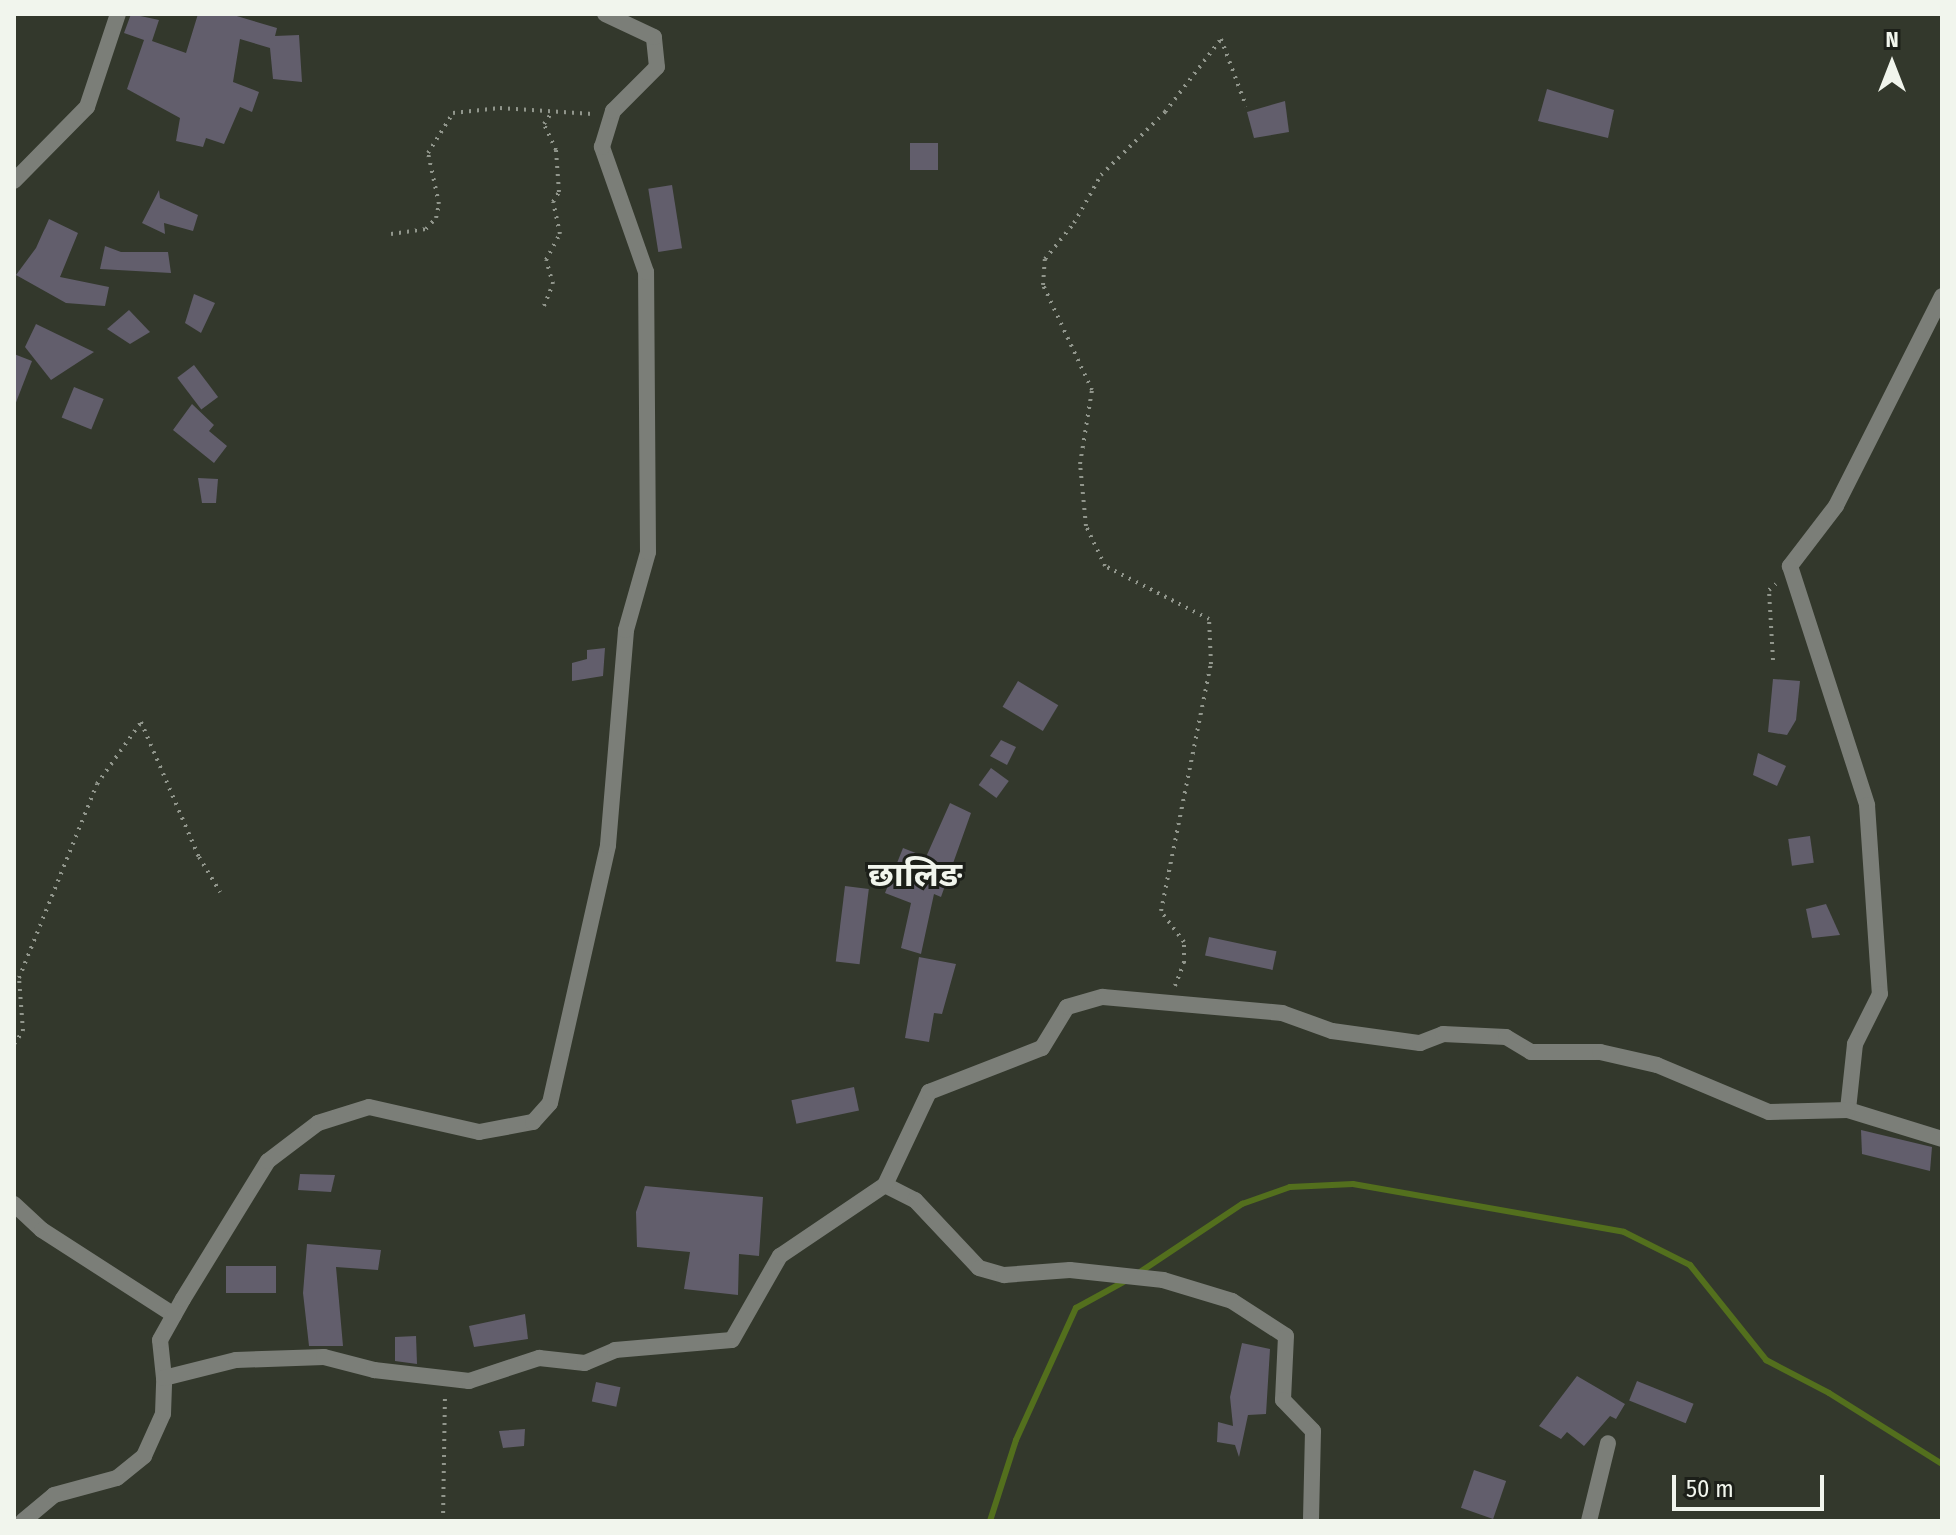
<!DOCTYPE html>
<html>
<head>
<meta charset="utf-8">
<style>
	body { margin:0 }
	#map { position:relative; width:1956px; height:1535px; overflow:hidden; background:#33382c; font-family:"Fira Sans Condensed","Noto Sans Devanagari",sans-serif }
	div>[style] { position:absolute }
	.stream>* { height:6px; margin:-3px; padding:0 3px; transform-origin:3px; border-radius:3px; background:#536f1d }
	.building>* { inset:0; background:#625e6c; transform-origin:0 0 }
	.path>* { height:4px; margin-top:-2px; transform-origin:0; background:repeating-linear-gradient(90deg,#91968c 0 2px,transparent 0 8px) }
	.street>* { height:16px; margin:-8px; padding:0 8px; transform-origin:8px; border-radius:8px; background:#7b7e78 }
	span { translate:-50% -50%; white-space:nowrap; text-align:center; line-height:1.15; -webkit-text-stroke:6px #1c1f19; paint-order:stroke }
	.district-label { font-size:34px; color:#f1f5ed; font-weight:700 }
	.frame { position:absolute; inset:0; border:16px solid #f1f5ed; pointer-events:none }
	.north { position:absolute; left:1852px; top:24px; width:80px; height:80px; -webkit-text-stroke:6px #1c1f19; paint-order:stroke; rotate:0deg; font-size:22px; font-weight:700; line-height:32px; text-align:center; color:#f1f5ed }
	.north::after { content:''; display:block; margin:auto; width:28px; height:36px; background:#f1f5ed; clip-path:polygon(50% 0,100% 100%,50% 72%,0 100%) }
	.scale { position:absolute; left:1672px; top:1475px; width:152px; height:36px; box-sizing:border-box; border:4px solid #f1f5ed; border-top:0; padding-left:10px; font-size:24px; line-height:28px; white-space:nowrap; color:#f1f5ed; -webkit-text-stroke:6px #1c1f19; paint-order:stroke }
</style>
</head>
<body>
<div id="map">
	<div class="stream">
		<i style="left:1140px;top:1272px;width:123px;rotate:-33.7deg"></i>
		<i style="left:1242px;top:1204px;width:51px;rotate:-19.5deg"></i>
		<i style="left:1290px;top:1187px;width:63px;rotate:-2.7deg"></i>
		<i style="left:1353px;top:1184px;width:275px;rotate:10deg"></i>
		<i style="left:1624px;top:1232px;width:74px;rotate:26.6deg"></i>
		<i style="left:1690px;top:1265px;width:122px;rotate:51.3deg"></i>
		<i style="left:1766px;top:1360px;width:71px;rotate:27.6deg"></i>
		<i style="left:1829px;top:1393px;width:133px;rotate:32.1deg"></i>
		<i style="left:990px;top:1521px;width:85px;rotate:-72.2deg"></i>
		<i style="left:1016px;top:1440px;width:145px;rotate:-65.6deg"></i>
		<i style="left:1076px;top:1308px;width:58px;rotate:-28.8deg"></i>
	</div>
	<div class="building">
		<i style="clip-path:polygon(131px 14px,159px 20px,152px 41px,186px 53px,198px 14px,230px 14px,277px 28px,275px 36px,299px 35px,302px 82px,273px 79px,270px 48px,240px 39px,233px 82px,259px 92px,252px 112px,240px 107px,224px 144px,206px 138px,203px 147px,176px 141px,180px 118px,127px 89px,144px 40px,124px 33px)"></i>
		<i style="clip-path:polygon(1547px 89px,1614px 110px,1608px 138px,1538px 121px)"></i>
		<i style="clip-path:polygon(1285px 101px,1289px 132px,1254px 138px,1247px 112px)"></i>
		<i style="left:938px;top:143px;width:27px;height:28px;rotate:90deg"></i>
		<i style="left:672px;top:185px;width:64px;height:24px;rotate:81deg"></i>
		<i style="clip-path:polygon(159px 190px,160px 198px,198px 215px,193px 231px,164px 223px,165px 234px,142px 223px)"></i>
		<i style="clip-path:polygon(49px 219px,78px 233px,60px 277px,109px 287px,105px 306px,66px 303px,16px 275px,36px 248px)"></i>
		<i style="clip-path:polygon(105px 246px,121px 252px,168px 252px,171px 273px,100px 269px)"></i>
		<i style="clip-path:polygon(194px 294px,215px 303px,201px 333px,185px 323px)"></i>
		<i style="clip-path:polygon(129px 310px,150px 332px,130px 344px,107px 329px)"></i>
		<i style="clip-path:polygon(36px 324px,94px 352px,51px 380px,25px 347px)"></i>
		<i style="clip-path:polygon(14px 354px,32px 361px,15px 405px,14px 405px)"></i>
		<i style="left:194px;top:365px;width:40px;height:21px;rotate:53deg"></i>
		<i style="left:74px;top:387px;width:32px;height:33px;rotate:22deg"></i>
		<i style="clip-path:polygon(192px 404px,214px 425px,209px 431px,227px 446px,214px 463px,173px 430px)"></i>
		<i style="clip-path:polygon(198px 478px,218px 479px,216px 503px,202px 503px)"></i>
		<i style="clip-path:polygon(605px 648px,603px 676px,572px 681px,572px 663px,587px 659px,587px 650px)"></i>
		<i style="clip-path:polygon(1773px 679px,1800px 681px,1796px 720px,1787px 735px,1768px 732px)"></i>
		<i style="left:1018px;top:681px;width:47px;height:30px;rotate:31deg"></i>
		<i style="clip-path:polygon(1001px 740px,1016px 747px,1007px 765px,990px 756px)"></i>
		<i style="clip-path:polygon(1758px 753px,1786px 766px,1777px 786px,1753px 775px)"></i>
		<i style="left:991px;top:768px;width:22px;height:21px;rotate:36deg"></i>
		<i style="clip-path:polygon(950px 803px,971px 813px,941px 897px,934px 894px,921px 954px,901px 948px,911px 903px,885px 893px,903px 848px,926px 857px)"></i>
		<i style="left:1810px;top:836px;width:27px;height:22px;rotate:82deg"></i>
		<i style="left:845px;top:886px;width:24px;height:76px;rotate:7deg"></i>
		<i style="clip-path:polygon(1826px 904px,1840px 935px,1812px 938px,1806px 909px)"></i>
		<i style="left:1209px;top:937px;width:69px;height:19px;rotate:12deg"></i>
		<i style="clip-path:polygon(919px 957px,956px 964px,942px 1014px,934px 1013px,929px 1042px,905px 1038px)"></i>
		<i style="left:854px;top:1087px;width:24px;height:64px;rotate:78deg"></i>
		<i style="clip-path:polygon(1861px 1130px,1932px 1147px,1930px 1171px,1862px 1154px)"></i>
		<i style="clip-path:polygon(300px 1174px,335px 1175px,331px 1192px,298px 1190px)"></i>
		<i style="clip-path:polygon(645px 1186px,763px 1197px,759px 1256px,739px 1254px,738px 1295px,684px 1289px,690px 1252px,637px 1247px,636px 1212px)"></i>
		<i style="clip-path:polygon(307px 1244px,381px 1250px,378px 1270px,336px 1267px,343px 1346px,309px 1346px,303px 1293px)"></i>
		<i style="left:226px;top:1266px;width:50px;height:27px"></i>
		<i style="clip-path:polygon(525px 1314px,528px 1339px,474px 1347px,469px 1326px)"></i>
		<i style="clip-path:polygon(416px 1336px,417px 1364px,395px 1361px,395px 1337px)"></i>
		<i style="clip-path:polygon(1242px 1343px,1270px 1349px,1266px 1414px,1248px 1415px,1239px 1457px,1235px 1445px,1217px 1442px,1218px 1422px,1233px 1426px,1230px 1397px)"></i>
		<i style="clip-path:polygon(1577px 1376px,1625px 1404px,1616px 1419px,1610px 1416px,1584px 1446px,1567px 1432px,1561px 1439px,1539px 1426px)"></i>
		<i style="left:1637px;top:1381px;width:61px;height:21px;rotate:22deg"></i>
		<i style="left:596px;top:1382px;width:25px;height:20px;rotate:12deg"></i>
		<i style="clip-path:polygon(525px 1429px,524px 1446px,503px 1448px,499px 1431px)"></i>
		<i style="left:1474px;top:1470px;width:34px;height:40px;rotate:19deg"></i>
	</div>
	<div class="path">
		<i style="left:391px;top:234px;width:35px;rotate:-8deg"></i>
		<i style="left:426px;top:229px;width:15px;rotate:-48deg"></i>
		<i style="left:436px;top:218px;width:14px;rotate:-78deg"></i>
		<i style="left:439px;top:204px;width:52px;rotate:-102.2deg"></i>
		<i style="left:428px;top:153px;width:47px;rotate:-58deg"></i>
		<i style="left:453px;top:113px;width:47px;rotate:-6.1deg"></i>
		<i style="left:500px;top:108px;width:93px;rotate:3.7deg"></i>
		<i style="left:544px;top:306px;width:24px;rotate:-68deg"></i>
		<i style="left:553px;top:284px;width:25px;rotate:-106deg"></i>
		<i style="left:546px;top:260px;width:30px;rotate:-62deg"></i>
		<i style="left:560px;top:234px;width:33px;rotate:-102deg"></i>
		<i style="left:553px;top:202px;width:12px;rotate:-59deg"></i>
		<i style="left:559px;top:192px;width:42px;rotate:-94.1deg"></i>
		<i style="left:556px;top:150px;width:29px;rotate:-115deg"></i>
		<i style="left:544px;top:124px;width:14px;rotate:-56deg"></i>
		<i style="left:1773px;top:660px;width:70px;rotate:-93.3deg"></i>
		<i style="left:1769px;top:590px;width:9px;rotate:-41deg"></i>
		<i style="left:1175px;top:986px;width:25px;rotate:-69deg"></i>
		<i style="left:1184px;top:963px;width:21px;rotate:-90deg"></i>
		<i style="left:1184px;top:942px;width:39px;rotate:-127deg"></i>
		<i style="left:1161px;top:911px;width:252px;rotate:-78.6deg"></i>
		<i style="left:1211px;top:664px;width:45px;rotate:-92.5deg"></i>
		<i style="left:1209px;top:619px;width:117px;rotate:-153deg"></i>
		<i style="left:1105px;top:566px;width:44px;rotate:-115.4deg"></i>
		<i style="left:1086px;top:526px;width:62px;rotate:-95.5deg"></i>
		<i style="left:1080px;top:464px;width:75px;rotate:-80.8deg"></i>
		<i style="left:1092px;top:390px;width:116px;rotate:-115deg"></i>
		<i style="left:1043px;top:285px;width:26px;rotate:-86deg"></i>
		<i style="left:1045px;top:259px;width:46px;rotate:-51.1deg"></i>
		<i style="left:1074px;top:223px;width:55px;rotate:-60.6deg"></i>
		<i style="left:1101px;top:175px;width:90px;rotate:-44.5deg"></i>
		<i style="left:1165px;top:112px;width:92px;rotate:-52.5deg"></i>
		<i style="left:1221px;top:39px;width:72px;rotate:69.5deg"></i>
		<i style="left:14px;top:1044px;width:16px;rotate:-55deg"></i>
		<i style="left:23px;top:1031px;width:53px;rotate:-94.3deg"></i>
		<i style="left:19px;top:978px;width:209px;rotate:-68.1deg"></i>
		<i style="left:97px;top:784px;width:76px;rotate:-54.6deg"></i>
		<i style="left:141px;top:722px;width:147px;rotate:66.8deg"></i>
		<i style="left:199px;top:857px;width:41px;rotate:59deg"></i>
		<i style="left:443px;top:1521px;width:125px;rotate:-89.1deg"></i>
	</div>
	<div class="street">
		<i style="left:14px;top:181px;width:104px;rotate:-45.4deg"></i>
		<i style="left:87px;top:107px;width:98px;rotate:-71.6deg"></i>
		<i style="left:1942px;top:296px;width:235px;rotate:116.8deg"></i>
		<i style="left:1836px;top:506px;width:76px;rotate:127.5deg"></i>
		<i style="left:1790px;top:566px;width:251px;rotate:72.1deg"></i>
		<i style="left:1867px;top:805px;width:189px;rotate:86.1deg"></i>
		<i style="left:1880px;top:994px;width:56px;rotate:116.6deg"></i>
		<i style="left:1855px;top:1044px;width:66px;rotate:96.1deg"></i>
		<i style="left:1848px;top:1110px;width:98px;rotate:17.1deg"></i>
		<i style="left:885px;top:1185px;width:34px;rotate:27deg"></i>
		<i style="left:915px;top:1200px;width:93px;rotate:46.7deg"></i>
		<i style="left:979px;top:1268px;width:26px;rotate:16deg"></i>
		<i style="left:1004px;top:1275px;width:66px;rotate:-4.3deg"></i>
		<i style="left:1070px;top:1270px;width:94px;rotate:6.1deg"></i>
		<i style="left:1163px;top:1280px;width:72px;rotate:16.9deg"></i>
		<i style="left:1232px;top:1301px;width:64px;rotate:32.9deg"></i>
		<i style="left:1286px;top:1336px;width:64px;rotate:92.7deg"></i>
		<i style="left:1283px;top:1400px;width:43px;rotate:45.9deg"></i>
		<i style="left:1313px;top:1431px;width:90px;rotate:91.3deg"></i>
		<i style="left:14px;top:1204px;width:38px;rotate:43deg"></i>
		<i style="left:42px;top:1230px;width:157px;rotate:32.8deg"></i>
		<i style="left:164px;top:1378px;width:38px;rotate:-96deg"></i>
		<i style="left:160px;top:1340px;width:47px;rotate:-60.7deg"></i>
		<i style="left:183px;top:1299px;width:162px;rotate:-58.4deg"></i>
		<i style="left:268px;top:1161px;width:63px;rotate:-37.2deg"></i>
		<i style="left:318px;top:1123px;width:53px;rotate:-17.4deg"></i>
		<i style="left:369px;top:1107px;width:113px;rotate:12.8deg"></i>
		<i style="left:479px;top:1132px;width:55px;rotate:-10.5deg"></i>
		<i style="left:533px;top:1122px;width:25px;rotate:-48deg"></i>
		<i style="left:550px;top:1103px;width:264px;rotate:-77.3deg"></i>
		<i style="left:608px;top:845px;width:216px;rotate:-85.2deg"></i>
		<i style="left:626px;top:630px;width:81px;rotate:-74.2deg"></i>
		<i style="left:648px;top:552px;width:280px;rotate:-90.4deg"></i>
		<i style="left:646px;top:272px;width:133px;rotate:-109.4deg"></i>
		<i style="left:602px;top:147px;width:38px;rotate:-73deg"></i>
		<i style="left:613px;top:111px;width:62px;rotate:-45deg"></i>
		<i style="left:657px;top:67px;width:30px;rotate:-96deg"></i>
		<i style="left:654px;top:37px;width:54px;rotate:-154.9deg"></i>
		<i style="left:23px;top:1521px;width:40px;rotate:-40deg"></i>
		<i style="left:54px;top:1495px;width:65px;rotate:-15.1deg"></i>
		<i style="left:117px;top:1478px;width:35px;rotate:-39deg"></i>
		<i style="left:144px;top:1456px;width:46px;rotate:-65.7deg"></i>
		<i style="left:163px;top:1414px;width:36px;rotate:-88deg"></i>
		<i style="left:164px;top:1378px;width:74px;rotate:-14deg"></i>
		<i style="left:236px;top:1360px;width:88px;rotate:-2deg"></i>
		<i style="left:324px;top:1357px;width:52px;rotate:14.6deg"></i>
		<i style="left:374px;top:1370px;width:96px;rotate:6.6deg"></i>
		<i style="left:469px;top:1381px;width:74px;rotate:-18.2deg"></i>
		<i style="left:539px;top:1358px;width:46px;rotate:6.2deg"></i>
		<i style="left:585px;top:1363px;width:33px;rotate:-23deg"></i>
		<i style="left:615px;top:1350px;width:117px;rotate:-4.9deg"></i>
		<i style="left:732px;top:1340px;width:97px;rotate:-60.3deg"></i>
		<i style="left:780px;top:1256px;width:127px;rotate:-34.1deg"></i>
		<i style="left:885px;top:1185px;width:103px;rotate:-64.7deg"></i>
		<i style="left:929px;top:1092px;width:121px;rotate:-21.3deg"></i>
		<i style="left:1042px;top:1048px;width:48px;rotate:-58.6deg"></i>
		<i style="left:1067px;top:1007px;width:37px;rotate:-16deg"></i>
		<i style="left:1103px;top:997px;width:180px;rotate:5.1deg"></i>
		<i style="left:1282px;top:1013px;width:53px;rotate:19.8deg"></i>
		<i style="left:1332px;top:1031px;width:89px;rotate:7.8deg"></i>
		<i style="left:1420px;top:1043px;width:25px;rotate:-21deg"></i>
		<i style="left:1443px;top:1034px;width:63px;rotate:2.7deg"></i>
		<i style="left:1506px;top:1037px;width:29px;rotate:31deg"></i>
		<i style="left:1531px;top:1052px;width:69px"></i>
		<i style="left:1600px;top:1052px;width:58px;rotate:12.8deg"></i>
		<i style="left:1657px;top:1065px;width:121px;rotate:22.8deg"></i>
		<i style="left:1769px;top:1112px;width:79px;rotate:-1.5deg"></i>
		<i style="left:1589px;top:1521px;width:80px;rotate:-76.3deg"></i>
	</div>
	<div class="district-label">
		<span style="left:915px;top:875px">छालिङ</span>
	</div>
	<div class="frame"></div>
	<div class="north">N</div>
	<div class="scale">50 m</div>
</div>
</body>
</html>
